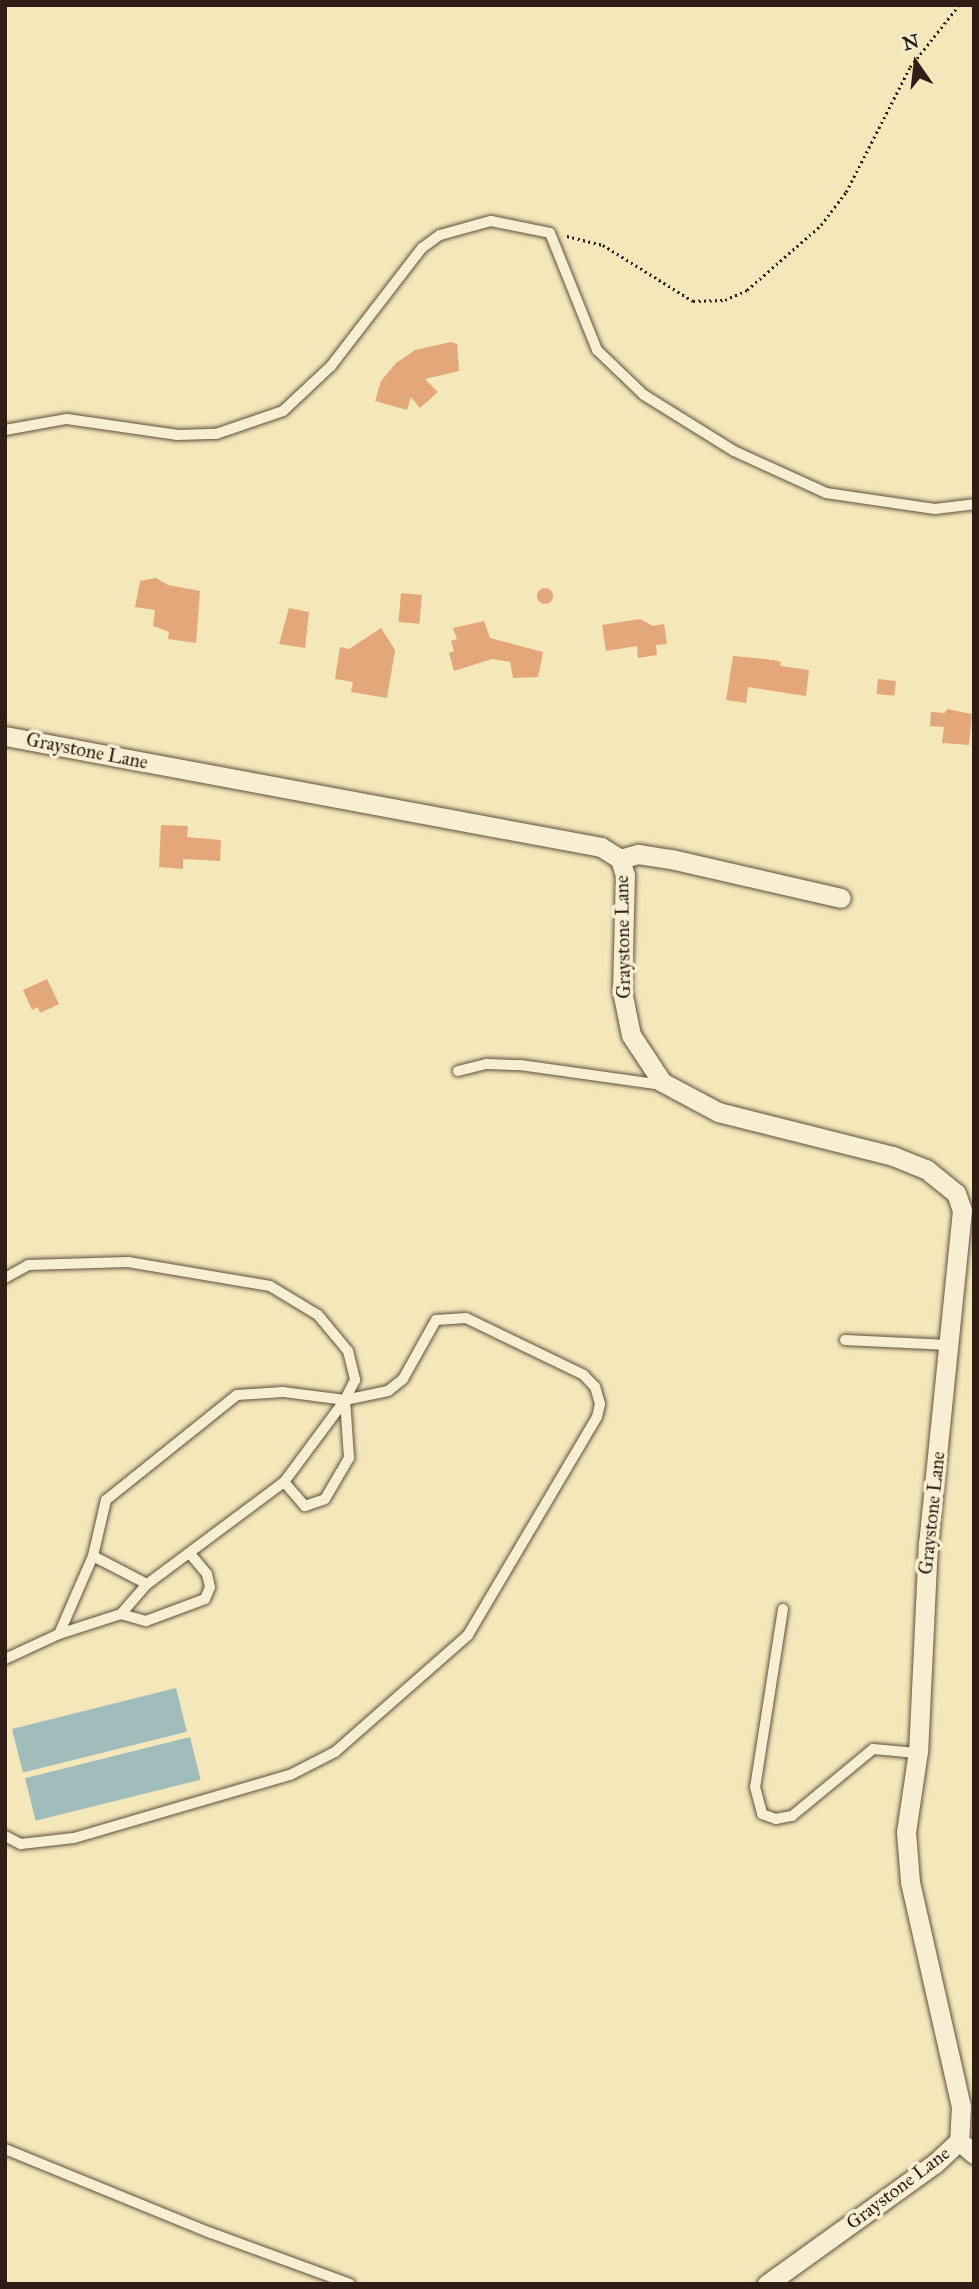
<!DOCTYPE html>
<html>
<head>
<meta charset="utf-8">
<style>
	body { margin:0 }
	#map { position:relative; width:979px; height:2289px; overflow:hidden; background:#f4e7ba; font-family:"IM FELL Great Primer",serif }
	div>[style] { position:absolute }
	.water>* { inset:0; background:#a1bdbb; transform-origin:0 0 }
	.building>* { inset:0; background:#e3a779; transform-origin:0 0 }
	.round { border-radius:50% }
	.path>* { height:2.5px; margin-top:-1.25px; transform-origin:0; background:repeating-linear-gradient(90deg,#2f1d16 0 2px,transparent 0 5.5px) }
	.roads { filter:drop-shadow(0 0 2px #60503f) drop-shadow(0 0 2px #60503f) }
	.lane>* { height:10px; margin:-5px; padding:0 5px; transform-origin:5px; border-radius:5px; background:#f8efd2 }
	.street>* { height:19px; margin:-9.5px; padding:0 9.5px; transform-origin:9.5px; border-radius:9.5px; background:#f8efd2 }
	span { translate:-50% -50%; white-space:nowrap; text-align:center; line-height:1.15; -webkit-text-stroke:7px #f8efd2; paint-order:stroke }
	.street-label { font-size:19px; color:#2f1d16 }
	.frame { position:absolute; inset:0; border:7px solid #2f1d16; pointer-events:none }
	.north { position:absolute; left:881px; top:28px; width:70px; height:70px; -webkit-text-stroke:5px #f8efd2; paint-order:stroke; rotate:346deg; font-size:19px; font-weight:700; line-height:28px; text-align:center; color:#2f1d16 }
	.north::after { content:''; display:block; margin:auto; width:24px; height:32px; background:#2f1d16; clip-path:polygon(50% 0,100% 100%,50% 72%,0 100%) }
</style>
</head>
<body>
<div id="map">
	<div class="water">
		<i style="left:176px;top:1688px;width:45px;height:169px;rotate:76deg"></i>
		<i style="left:190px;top:1737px;width:44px;height:170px;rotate:76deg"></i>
	</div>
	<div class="building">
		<i style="clip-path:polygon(451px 342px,457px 344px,459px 371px,425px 379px,438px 392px,420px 408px,411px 397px,407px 410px,375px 401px,381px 381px,396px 363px,415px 350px)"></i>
		<i style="clip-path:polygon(156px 578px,168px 585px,200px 591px,196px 643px,168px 639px,169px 632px,153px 626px,155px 610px,135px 607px,140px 581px)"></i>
		<i class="round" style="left:537px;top:588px;width:16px;height:16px"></i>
		<i style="left:401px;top:593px;width:21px;height:29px;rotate:5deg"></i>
		<i style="clip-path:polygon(289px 608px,309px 612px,305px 648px,279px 644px)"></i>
		<i style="clip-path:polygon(640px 619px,653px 626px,664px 624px,667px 644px,656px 645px,657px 655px,638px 658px,637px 646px,606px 651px,602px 625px)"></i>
		<i style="clip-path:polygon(484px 621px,490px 638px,543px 652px,538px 677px,513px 678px,510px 662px,492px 659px,454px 671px,449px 653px,454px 651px,451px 641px,457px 639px,453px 628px)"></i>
		<i style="clip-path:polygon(381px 628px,395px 650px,387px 698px,351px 692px,353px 682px,335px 679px,340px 647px,349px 649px)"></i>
		<i style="clip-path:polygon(733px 656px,774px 660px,781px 662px,780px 666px,809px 670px,806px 696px,748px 687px,746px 703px,726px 700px)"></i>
		<i style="left:878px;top:679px;width:18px;height:15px;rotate:6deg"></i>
		<i style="clip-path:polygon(947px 709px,972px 714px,969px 745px,942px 743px,944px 727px,930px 726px,931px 712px,945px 713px)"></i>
		<i style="clip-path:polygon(161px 825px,188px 826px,187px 837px,221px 840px,220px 861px,183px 859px,183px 869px,159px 867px)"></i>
		<i style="clip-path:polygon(47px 979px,59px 1004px,40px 1013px,38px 1007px,32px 1010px,23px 990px)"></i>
	</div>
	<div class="path">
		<i style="left:567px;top:236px;width:37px;rotate:14deg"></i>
		<i style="left:603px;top:245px;width:106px;rotate:31.9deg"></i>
		<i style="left:693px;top:301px;width:32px;rotate:-2deg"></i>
		<i style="left:725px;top:300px;width:24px;rotate:-24deg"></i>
		<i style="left:747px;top:290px;width:98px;rotate:-41.3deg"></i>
		<i style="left:821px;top:225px;width:41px;rotate:-52.9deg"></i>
		<i style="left:846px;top:192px;width:140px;rotate:-62.9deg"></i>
		<i style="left:910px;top:67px;width:79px;rotate:-51.7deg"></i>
	</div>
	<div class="roads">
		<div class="lane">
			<i style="left:5px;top:430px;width:63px;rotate:-10.1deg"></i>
			<i style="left:67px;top:419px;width:112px;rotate:8.2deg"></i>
			<i style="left:178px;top:435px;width:38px;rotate:-2deg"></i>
			<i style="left:216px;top:434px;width:71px;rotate:-18.9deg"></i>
			<i style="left:283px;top:411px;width:66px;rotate:-43.2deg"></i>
			<i style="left:331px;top:366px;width:149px;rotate:-52.4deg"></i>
			<i style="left:422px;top:248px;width:22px;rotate:-36deg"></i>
			<i style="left:440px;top:235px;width:53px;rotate:-15.4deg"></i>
			<i style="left:491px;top:221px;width:60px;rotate:11.5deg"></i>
			<i style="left:550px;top:233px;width:126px;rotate:68.1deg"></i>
			<i style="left:597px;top:350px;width:65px;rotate:43.8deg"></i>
			<i style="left:644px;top:395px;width:106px;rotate:31.9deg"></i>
			<i style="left:734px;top:451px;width:101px;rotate:24.5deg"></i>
			<i style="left:826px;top:493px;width:110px;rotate:8.4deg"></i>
			<i style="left:935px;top:509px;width:39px;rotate:-7deg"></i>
			<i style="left:458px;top:1071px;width:30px;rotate:-14deg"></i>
			<i style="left:487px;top:1064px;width:33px;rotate:2deg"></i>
			<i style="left:520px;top:1065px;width:144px;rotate:8deg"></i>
			<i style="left:5px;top:1278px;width:26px;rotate:-29deg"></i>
			<i style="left:28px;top:1265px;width:100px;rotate:-1.7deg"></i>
			<i style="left:128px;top:1262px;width:144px;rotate:9.6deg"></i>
			<i style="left:270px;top:1286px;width:56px;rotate:31.1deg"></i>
			<i style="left:318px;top:1315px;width:47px;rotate:50.2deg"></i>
			<i style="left:348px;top:1351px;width:30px;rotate:76deg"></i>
			<i style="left:355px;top:1380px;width:22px;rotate:117deg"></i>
			<i style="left:345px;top:1400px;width:63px;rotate:-172.6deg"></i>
			<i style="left:283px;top:1392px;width:46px;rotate:176.3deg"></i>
			<i style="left:237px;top:1395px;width:168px;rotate:141.3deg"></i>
			<i style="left:106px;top:1500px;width:57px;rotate:103.1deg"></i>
			<i style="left:93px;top:1556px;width:85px;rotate:113.6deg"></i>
			<i style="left:59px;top:1634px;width:60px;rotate:155.2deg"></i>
			<i style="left:845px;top:1340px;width:104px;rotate:2.8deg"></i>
			<i style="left:284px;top:1482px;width:32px;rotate:49deg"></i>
			<i style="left:305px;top:1506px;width:21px;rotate:-19deg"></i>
			<i style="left:325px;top:1499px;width:48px;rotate:-59.7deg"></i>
			<i style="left:349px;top:1458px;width:58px;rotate:-93.9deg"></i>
			<i style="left:93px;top:1556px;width:61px;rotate:27.4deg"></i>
			<i style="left:783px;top:1609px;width:180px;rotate:98.9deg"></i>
			<i style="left:755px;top:1787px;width:28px;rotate:75deg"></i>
			<i style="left:762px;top:1814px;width:15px;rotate:20deg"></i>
			<i style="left:776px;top:1819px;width:16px;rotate:-11deg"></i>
			<i style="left:792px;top:1816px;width:105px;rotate:-39.6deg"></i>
			<i style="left:873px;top:1749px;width:44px;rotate:5.2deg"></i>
			<i style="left:121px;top:1614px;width:26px;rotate:16deg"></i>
			<i style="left:146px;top:1621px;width:63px;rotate:-20.4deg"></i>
			<i style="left:205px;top:1599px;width:13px;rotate:-67deg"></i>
			<i style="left:210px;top:1587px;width:13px;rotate:-103deg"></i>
			<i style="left:207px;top:1574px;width:26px;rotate:-130deg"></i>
			<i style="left:5px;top:1836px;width:18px;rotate:27deg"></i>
			<i style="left:21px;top:1844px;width:53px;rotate:-6.5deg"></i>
			<i style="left:74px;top:1838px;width:225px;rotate:-16.3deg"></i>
			<i style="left:290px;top:1775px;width:51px;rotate:-27.1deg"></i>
			<i style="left:335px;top:1752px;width:177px;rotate:-41.3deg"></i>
			<i style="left:468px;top:1635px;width:253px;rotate:-59.4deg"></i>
			<i style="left:597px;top:1417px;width:13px;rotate:-77deg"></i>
			<i style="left:600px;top:1404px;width:18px;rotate:-106deg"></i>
			<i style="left:595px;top:1387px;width:16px;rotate:-133deg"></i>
			<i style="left:584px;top:1375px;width:131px;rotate:-154.2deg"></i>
			<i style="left:466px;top:1318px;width:30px;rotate:176deg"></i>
			<i style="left:436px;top:1320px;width:68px;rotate:119.2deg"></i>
			<i style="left:403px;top:1379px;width:19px;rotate:141deg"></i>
			<i style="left:388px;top:1391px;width:44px;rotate:168.2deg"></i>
			<i style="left:345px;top:1400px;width:102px;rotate:126.6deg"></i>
			<i style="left:284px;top:1482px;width:171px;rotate:143.3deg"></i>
			<i style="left:147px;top:1584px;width:40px;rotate:131deg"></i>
			<i style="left:121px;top:1614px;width:65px;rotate:162.1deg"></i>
			<i style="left:5px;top:2149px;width:222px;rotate:22.2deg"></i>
			<i style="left:211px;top:2233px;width:148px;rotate:20.1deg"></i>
		</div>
		<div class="street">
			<i style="left:5px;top:736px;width:606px;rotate:10.55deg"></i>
			<i style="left:601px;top:847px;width:22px;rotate:32deg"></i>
			<i style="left:620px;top:859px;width:17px;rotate:73deg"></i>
			<i style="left:625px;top:875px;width:116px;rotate:91.5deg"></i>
			<i style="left:622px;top:991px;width:45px;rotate:78.4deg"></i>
			<i style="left:631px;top:1035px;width:56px;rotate:56.6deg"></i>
			<i style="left:662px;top:1082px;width:64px;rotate:28.2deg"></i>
			<i style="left:718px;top:1112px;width:180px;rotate:14.1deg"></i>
			<i style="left:893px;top:1156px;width:35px;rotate:22deg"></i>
			<i style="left:926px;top:1169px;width:38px;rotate:39deg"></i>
			<i style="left:956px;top:1193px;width:18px;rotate:71deg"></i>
			<i style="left:962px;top:1210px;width:334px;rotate:95.8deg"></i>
			<i style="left:928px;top:1542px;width:209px;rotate:92.7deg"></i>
			<i style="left:918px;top:1751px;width:82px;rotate:98.4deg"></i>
			<i style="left:906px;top:1832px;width:50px;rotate:85.4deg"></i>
			<i style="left:910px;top:1882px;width:230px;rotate:77.2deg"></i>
			<i style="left:961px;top:2106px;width:35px;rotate:93deg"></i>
			<i style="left:959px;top:2141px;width:34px;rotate:137deg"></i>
			<i style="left:934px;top:2164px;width:206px;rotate:144.3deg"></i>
			<i style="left:620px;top:859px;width:19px;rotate:-16deg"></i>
			<i style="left:638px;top:854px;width:33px;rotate:9deg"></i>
			<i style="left:671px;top:859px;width:174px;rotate:12.9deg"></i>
			<i style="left:959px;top:2141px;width:20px;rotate:41deg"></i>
		</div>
	</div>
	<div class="street-label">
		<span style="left:87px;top:751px;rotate:11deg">Graystone Lane</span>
		<span style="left:623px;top:937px;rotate:-91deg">Graystone Lane</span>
		<span style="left:932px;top:1513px;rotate:-84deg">Graystone Lane</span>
		<span style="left:898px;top:2188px;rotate:-37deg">Graystone Lane</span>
	</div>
	<div class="frame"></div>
	<div class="north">N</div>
</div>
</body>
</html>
